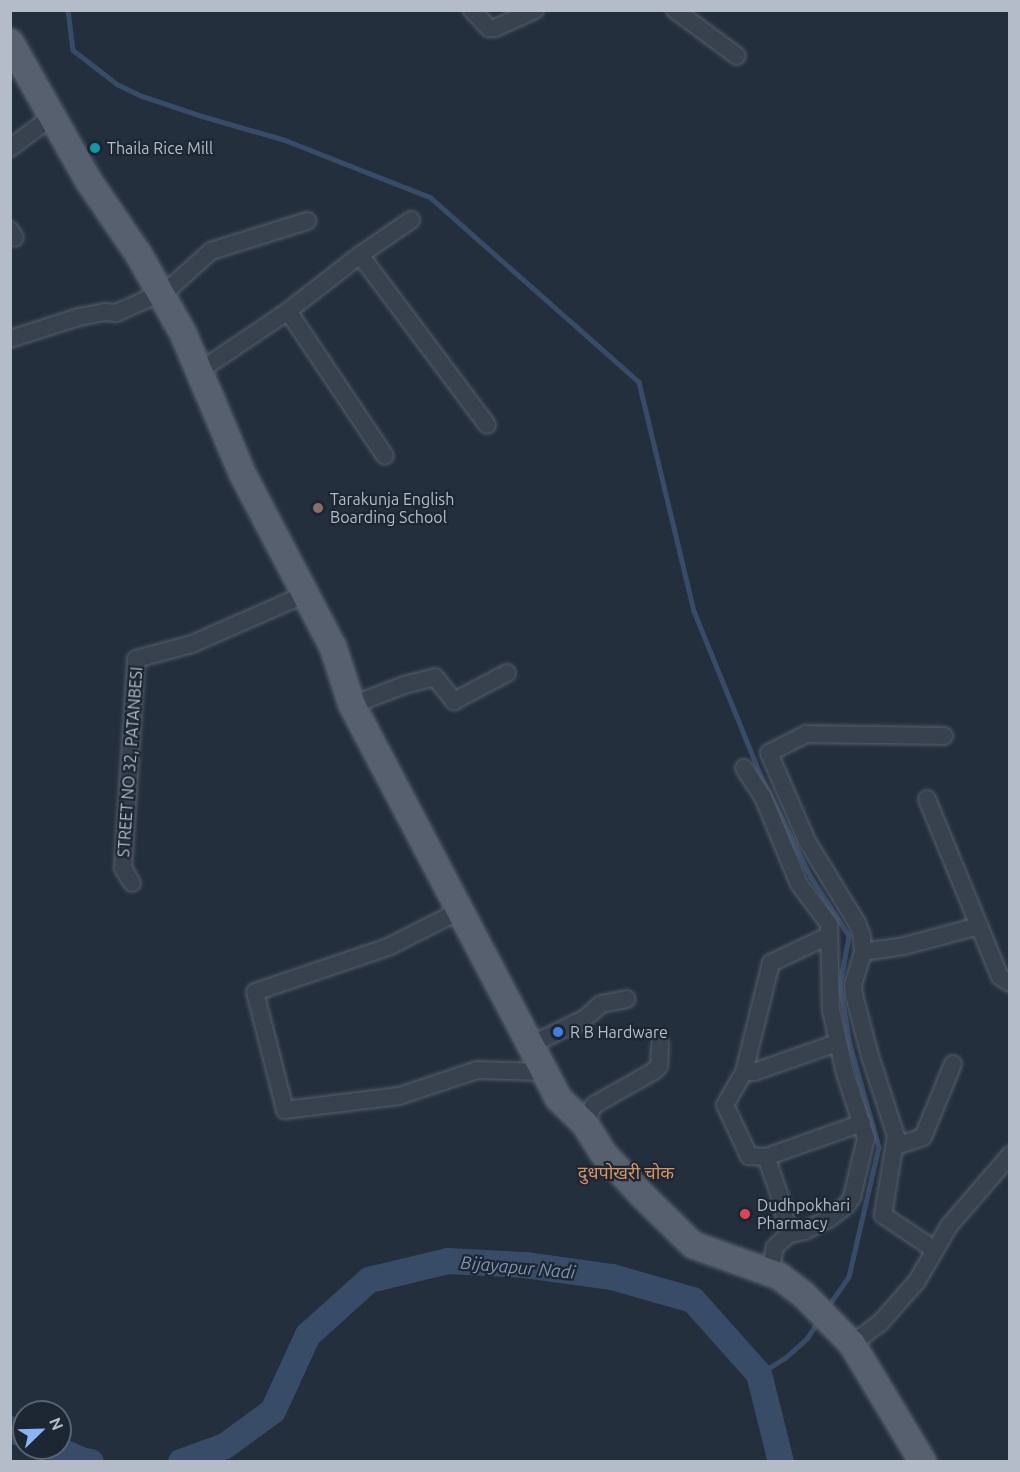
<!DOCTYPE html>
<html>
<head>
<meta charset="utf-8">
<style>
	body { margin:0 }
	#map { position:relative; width:1020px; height:1472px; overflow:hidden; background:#242f3e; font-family:Ubuntu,"Noto Sans Devanagari",sans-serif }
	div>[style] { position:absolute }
	.stream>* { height:4.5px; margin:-2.25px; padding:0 2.25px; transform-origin:2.25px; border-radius:2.25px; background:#394c67 }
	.river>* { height:26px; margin:-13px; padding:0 13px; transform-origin:13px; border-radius:13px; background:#394c67 }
	.roads { filter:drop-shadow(0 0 2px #565f6c) drop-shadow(0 0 2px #565f6c) }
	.street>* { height:16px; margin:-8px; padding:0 8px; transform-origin:8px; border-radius:8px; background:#38414e }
	.primary>* { height:26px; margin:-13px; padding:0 13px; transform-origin:13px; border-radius:13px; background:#56606e }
	.dots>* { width:16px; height:16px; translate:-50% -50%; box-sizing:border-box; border:3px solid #1d2633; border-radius:50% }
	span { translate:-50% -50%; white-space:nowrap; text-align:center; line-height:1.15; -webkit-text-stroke:4.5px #1d2633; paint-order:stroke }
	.poi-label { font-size:16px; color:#b4bcc9 }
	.left { translate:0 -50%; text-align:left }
	.street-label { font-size:16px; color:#b4bcc9 }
	.neighbourhood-label { font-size:18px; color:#d59563 }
	.water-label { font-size:18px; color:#7c92b1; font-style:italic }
	.frame { position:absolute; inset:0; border:12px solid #b4bcc9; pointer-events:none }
	.north { position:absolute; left:12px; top:1400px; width:60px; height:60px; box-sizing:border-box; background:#1d2633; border:2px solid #59626f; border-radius:50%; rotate:67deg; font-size:16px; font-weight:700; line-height:24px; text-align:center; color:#b4bcc9 }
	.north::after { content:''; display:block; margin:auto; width:21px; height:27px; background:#8ab4f8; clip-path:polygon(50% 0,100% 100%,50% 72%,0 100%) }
</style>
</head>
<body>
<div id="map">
	<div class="stream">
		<i style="left:68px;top:10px;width:40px;rotate:82.9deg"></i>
		<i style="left:73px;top:50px;width:56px;rotate:37.7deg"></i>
		<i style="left:117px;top:84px;width:28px;rotate:26deg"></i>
		<i style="left:142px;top:96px;width:63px;rotate:18.4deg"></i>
		<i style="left:202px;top:116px;width:86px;rotate:16.1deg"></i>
		<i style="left:285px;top:140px;width:156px;rotate:21.5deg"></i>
		<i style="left:430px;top:197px;width:279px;rotate:41.5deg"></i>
		<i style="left:639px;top:382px;width:236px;rotate:76.5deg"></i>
		<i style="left:694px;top:611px;width:178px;rotate:67.9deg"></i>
		<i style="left:761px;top:776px;width:113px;rotate:63.7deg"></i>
		<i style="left:811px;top:877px;width:70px;rotate:57.2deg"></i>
		<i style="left:849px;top:936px;width:51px;rotate:100.2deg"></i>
		<i style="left:840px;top:986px;width:59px;rotate:80.2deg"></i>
		<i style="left:850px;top:1044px;width:107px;rotate:74.3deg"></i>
		<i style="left:879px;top:1147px;width:133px;rotate:103deg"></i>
		<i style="left:849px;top:1277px;width:39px;rotate:125deg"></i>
		<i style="left:759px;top:1374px;width:31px;rotate:-32deg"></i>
		<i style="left:785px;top:1358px;width:30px;rotate:-42deg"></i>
		<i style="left:807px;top:1338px;width:22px;rotate:-56deg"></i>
	</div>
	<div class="river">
		<i style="left:10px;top:1429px;width:15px;rotate:23deg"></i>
		<i style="left:54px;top:1448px;width:30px;rotate:24deg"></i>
		<i style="left:81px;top:1460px;width:10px;rotate:11deg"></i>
		<i style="left:181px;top:1462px;width:47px;rotate:-20deg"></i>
		<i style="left:225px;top:1446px;width:59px;rotate:-36.1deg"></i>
		<i style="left:273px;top:1411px;width:84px;rotate:-65.3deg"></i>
		<i style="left:308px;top:1335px;width:82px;rotate:-42deg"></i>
		<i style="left:369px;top:1280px;width:81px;rotate:-13.5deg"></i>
		<i style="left:448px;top:1261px;width:77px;rotate:3deg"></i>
		<i style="left:525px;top:1265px;width:88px;rotate:7.9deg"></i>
		<i style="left:612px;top:1277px;width:84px;rotate:15.9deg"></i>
		<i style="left:693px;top:1300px;width:99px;rotate:48.3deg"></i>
		<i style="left:759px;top:1374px;width:91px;rotate:76deg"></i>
	</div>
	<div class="roads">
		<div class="street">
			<i style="left:472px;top:10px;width:25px;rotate:47deg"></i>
			<i style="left:489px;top:28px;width:6px"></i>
			<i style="left:495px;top:28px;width:44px;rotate:-24.2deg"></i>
			<i style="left:675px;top:10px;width:77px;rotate:36.6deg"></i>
			<i style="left:10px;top:148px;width:54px;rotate:-36.7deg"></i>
			<i style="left:10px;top:230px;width:9px;rotate:58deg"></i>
			<i style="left:360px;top:255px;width:62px;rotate:-34.5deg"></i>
			<i style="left:159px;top:290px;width:12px;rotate:-14deg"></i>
			<i style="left:171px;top:287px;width:54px;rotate:-42deg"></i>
			<i style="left:211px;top:251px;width:101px;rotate:-17.4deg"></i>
			<i style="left:288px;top:311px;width:174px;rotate:56.2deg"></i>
			<i style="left:10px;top:339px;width:72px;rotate:-17.7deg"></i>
			<i style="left:79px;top:317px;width:25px;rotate:-11deg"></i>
			<i style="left:104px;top:312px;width:12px;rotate:5deg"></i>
			<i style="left:116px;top:313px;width:49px;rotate:-24deg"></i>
			<i style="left:198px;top:372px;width:109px;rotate:-34.1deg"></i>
			<i style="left:288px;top:311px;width:91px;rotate:-37.9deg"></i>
			<i style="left:360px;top:255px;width:212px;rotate:53.2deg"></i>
			<i style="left:352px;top:705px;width:56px;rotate:-21deg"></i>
			<i style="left:404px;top:685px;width:32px;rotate:-14deg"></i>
			<i style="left:435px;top:677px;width:31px;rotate:52deg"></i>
			<i style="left:454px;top:701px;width:60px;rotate:-27.8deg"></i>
			<i style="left:744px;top:768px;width:35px;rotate:57deg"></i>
			<i style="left:763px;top:797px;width:94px;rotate:67.5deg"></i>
			<i style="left:799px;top:884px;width:50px;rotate:53.1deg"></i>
			<i style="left:829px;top:924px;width:86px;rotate:88.7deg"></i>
			<i style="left:831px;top:1010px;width:65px;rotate:77.5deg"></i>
			<i style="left:845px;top:1073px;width:68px;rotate:72.1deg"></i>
			<i style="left:866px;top:1138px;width:61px;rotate:103.3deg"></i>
			<i style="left:852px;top:1197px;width:9px;rotate:122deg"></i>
			<i style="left:847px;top:1205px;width:21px;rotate:143deg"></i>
			<i style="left:830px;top:1218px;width:28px;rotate:153deg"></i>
			<i style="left:805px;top:1231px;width:16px;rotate:169deg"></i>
			<i style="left:927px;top:799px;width:192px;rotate:67.7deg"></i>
			<i style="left:1000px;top:977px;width:12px;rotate:31deg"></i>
			<i style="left:132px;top:883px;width:17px;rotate:-121deg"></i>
			<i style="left:123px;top:868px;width:209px;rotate:-86.4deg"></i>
			<i style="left:136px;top:659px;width:58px;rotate:-15deg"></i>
			<i style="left:192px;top:644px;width:124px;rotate:-23.7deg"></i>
			<i style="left:461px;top:910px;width:82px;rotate:153.1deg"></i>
			<i style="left:388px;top:947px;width:140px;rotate:161.3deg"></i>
			<i style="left:255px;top:992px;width:122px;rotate:75.7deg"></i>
			<i style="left:285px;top:1110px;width:115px;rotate:-7deg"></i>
			<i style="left:399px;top:1096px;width:82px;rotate:-18.4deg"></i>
			<i style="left:477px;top:1070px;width:66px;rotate:1.7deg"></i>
			<i style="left:863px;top:952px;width:41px;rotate:-8.3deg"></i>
			<i style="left:904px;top:946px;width:77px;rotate:-15.1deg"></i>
			<i style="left:530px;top:1045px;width:60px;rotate:-25.7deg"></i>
			<i style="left:584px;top:1019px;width:23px;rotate:-41deg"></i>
			<i style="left:601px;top:1004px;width:26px;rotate:-11deg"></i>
			<i style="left:744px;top:1072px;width:10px"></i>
			<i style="left:754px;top:1072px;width:88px;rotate:-19.3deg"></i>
			<i style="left:585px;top:1124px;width:21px;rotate:-65deg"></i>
			<i style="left:594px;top:1105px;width:69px;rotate:-29.5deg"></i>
			<i style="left:654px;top:1071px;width:7px;rotate:-45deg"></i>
			<i style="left:659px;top:1066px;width:22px;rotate:-87deg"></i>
			<i style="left:896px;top:1146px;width:28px;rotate:-18deg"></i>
			<i style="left:923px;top:1137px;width:79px;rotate:-67.7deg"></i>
			<i style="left:766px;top:1157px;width:102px;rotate:-19.5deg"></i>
			<i style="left:935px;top:1250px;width:63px;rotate:-146.1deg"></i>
			<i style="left:883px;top:1215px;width:80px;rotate:-80.7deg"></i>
			<i style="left:896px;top:1136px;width:84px;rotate:-108deg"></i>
			<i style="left:870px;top:1056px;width:63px;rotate:-104.7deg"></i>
			<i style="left:854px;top:995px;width:10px;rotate:-96deg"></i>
			<i style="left:853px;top:985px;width:34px;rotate:-73deg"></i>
			<i style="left:863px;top:952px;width:16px;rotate:-94deg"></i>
			<i style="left:862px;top:936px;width:14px;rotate:-111deg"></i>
			<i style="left:857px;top:923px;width:96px;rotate:-121.4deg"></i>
			<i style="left:807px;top:841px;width:96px;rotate:-113.4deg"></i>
			<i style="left:769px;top:753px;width:42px;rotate:-27.2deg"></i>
			<i style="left:806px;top:734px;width:138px;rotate:0.8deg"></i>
			<i style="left:770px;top:1272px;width:25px;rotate:-79deg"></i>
			<i style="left:775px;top:1247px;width:19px;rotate:-43deg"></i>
			<i style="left:789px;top:1234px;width:41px;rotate:-104deg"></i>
			<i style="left:779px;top:1194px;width:39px;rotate:-109deg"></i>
			<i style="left:766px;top:1157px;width:17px;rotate:-177deg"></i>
			<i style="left:749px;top:1156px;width:56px;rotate:-115.2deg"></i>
			<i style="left:725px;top:1105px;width:38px;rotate:-60deg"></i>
			<i style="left:744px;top:1072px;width:112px;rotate:-76.1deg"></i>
			<i style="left:771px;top:963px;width:63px;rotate:-25.3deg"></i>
			<i style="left:852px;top:1344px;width:36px;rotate:-37deg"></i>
			<i style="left:881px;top:1322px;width:55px;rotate:-48.7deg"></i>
			<i style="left:917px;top:1281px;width:64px;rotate:-59.8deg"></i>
			<i style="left:949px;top:1226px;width:94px;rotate:-49.3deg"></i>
		</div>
		<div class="primary">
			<i style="left:10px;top:42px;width:159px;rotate:60.5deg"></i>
			<i style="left:88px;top:180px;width:91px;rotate:55.8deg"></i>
			<i style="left:139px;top:255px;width:90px;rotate:60.6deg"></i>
			<i style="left:183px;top:333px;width:152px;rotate:67.1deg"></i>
			<i style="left:242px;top:473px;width:196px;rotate:62.4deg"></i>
			<i style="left:333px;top:647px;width:61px;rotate:71.9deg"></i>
			<i style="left:352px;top:705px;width:444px;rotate:62.3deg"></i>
			<i style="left:558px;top:1098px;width:37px;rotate:44deg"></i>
			<i style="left:585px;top:1124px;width:34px;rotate:58deg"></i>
			<i style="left:603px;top:1153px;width:57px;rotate:47.1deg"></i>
			<i style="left:642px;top:1195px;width:71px;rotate:44.4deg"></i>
			<i style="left:693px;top:1245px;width:91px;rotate:19.8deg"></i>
			<i style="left:779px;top:1276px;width:30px;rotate:37deg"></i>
			<i style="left:803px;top:1294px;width:70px;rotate:45.6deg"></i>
			<i style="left:852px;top:1344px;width:138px;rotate:59deg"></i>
		</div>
	</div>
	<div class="dots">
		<i style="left:95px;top:148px;background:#0f9aa8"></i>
		<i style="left:318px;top:508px;background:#8d6e63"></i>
		<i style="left:558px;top:1032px;background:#3f7fe0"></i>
		<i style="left:745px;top:1214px;background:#e0444e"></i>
	</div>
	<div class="poi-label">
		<span class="left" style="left:107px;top:148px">Thaila Rice Mill</span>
		<span class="left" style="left:330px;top:508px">Tarakunja English<br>Boarding School</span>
		<span class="left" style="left:570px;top:1032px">R B Hardware</span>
		<span class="left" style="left:757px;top:1214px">Dudhpokhari<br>Pharmacy</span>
	</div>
	<div class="street-label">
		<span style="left:130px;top:762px;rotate:-86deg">STREET NO 32, PATANBESI</span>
	</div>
	<div class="neighbourhood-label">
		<span style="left:626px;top:1172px">दुधपोखरी चोक</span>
	</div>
	<div class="water-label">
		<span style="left:518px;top:1267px;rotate:5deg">Bijayapur Nadi</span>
	</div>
	<div class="frame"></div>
	<div class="north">N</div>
</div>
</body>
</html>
